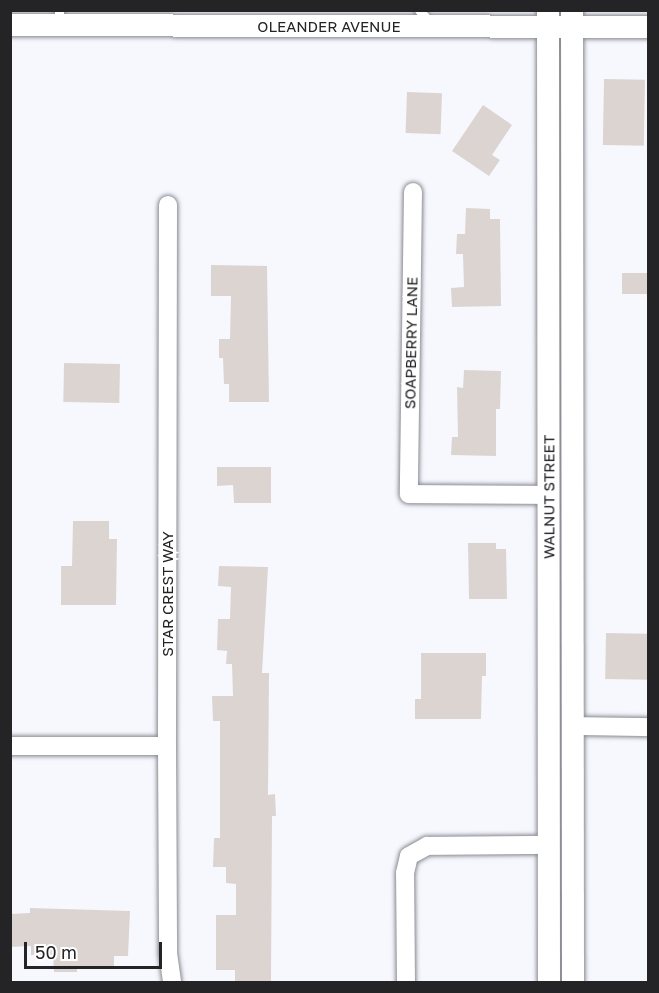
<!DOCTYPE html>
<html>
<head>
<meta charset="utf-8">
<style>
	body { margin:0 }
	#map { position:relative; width:659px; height:993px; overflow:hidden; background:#f7f8fe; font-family:"Golos Text",sans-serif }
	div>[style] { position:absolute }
	.building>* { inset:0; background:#dcd4d0; transform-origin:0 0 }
	.roads { filter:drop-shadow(0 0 2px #898b92) drop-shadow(0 0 2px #898b92) }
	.service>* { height:9px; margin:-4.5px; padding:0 4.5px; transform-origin:4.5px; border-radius:4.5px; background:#fff }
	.minor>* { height:18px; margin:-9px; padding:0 9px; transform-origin:9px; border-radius:9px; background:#fff }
	.tertiary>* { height:22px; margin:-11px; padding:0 11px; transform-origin:11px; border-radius:11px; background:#fff }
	span { translate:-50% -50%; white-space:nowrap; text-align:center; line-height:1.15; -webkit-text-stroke:5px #fff; paint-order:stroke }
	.street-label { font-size:15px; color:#242427 }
	.frame { position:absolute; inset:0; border:12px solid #242427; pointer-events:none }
	.scale { position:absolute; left:24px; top:942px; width:138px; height:27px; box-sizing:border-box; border:3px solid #242427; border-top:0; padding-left:8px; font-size:18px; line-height:21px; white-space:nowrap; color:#242427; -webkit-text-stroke:4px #fff; paint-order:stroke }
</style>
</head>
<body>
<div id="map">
	<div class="building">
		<i style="left:604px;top:79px;width:41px;height:66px;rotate:1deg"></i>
		<i style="left:407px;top:92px;width:35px;height:41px;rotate:2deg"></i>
		<i style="clip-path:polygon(483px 105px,512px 125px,492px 155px,500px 160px,489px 176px,452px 151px)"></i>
		<i style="clip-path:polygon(466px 208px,490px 209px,490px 219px,500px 219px,501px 306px,452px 307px,451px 288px,464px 287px,463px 254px,456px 254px,457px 234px,465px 234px)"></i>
		<i style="clip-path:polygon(211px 265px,267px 266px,269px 402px,229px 402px,229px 384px,224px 384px,223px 358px,219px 358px,219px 339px,230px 339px,231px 296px,211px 296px)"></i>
		<i style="left:622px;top:273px;width:26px;height:21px"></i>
		<i style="left:64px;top:363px;width:56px;height:39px;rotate:1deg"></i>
		<i style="clip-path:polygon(464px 370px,501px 371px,500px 409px,496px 409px,496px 456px,451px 455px,452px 437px,458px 437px,457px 387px,463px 388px)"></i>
		<i style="clip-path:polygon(217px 467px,271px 467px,271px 503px,234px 503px,233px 485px,217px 486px)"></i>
		<i style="clip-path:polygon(73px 521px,109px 521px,109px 539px,117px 539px,116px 605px,61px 605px,61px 566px,72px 566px)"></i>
		<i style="clip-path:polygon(468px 543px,496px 543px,496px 549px,506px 549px,507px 599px,469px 599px)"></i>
		<i style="clip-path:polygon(219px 566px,268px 567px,262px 673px,269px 673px,268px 795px,275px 794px,276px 816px,272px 816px,271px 982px,235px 982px,235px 970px,216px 970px,216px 915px,236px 915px,236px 884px,226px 883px,226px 867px,213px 867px,214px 838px,220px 838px,220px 721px,213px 721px,212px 696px,233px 696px,232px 664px,226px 664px,227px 651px,217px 650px,218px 619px,230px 619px,231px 587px,218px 586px)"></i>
		<i style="left:606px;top:633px;width:42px;height:46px;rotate:1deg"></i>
		<i style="clip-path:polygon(421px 653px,486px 653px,486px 676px,482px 676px,481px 719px,415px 719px,415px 699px,421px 699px)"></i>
		<i style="clip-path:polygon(30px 908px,130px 911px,128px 956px,114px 956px,114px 969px,77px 968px,77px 972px,54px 972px,53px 955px,31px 955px,31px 946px,10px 947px,10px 914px,30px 913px)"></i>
	</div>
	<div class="roads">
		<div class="service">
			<i style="left:59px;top:10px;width:16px;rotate:90deg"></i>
			<i style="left:419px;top:10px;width:16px;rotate:47deg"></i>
		</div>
		<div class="minor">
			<i style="left:413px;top:192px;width:302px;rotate:90.8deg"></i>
			<i style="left:409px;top:494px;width:140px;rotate:0.4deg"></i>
			<i style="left:168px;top:205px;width:541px;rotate:90.11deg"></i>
			<i style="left:167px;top:746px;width:207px;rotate:89.7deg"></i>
			<i style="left:168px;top:953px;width:29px;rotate:82deg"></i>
			<i style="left:574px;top:726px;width:74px;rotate:0.8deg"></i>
			<i style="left:10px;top:746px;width:157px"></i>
			<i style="left:406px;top:982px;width:109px;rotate:-90.5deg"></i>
			<i style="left:405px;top:873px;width:17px;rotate:-77deg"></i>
			<i style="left:409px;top:856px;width:21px;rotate:-29deg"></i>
			<i style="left:427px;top:846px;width:122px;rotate:-0.5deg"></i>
		</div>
		<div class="tertiary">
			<i style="left:548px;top:10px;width:972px;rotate:89.94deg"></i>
			<i style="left:572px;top:10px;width:972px;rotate:89.94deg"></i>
			<i style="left:10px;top:25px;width:638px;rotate:0.18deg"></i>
		</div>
	</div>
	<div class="street-label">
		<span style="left:329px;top:27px">OLEANDER AVENUE</span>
		<span style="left:411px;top:343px;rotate:-89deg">SOAPBERRY LANE</span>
		<span style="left:549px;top:497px;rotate:-90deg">WALNUT STREET</span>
		<span style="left:168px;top:594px;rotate:-90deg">STAR CREST WAY</span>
	</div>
	<div class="frame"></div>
	<div class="scale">50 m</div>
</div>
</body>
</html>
